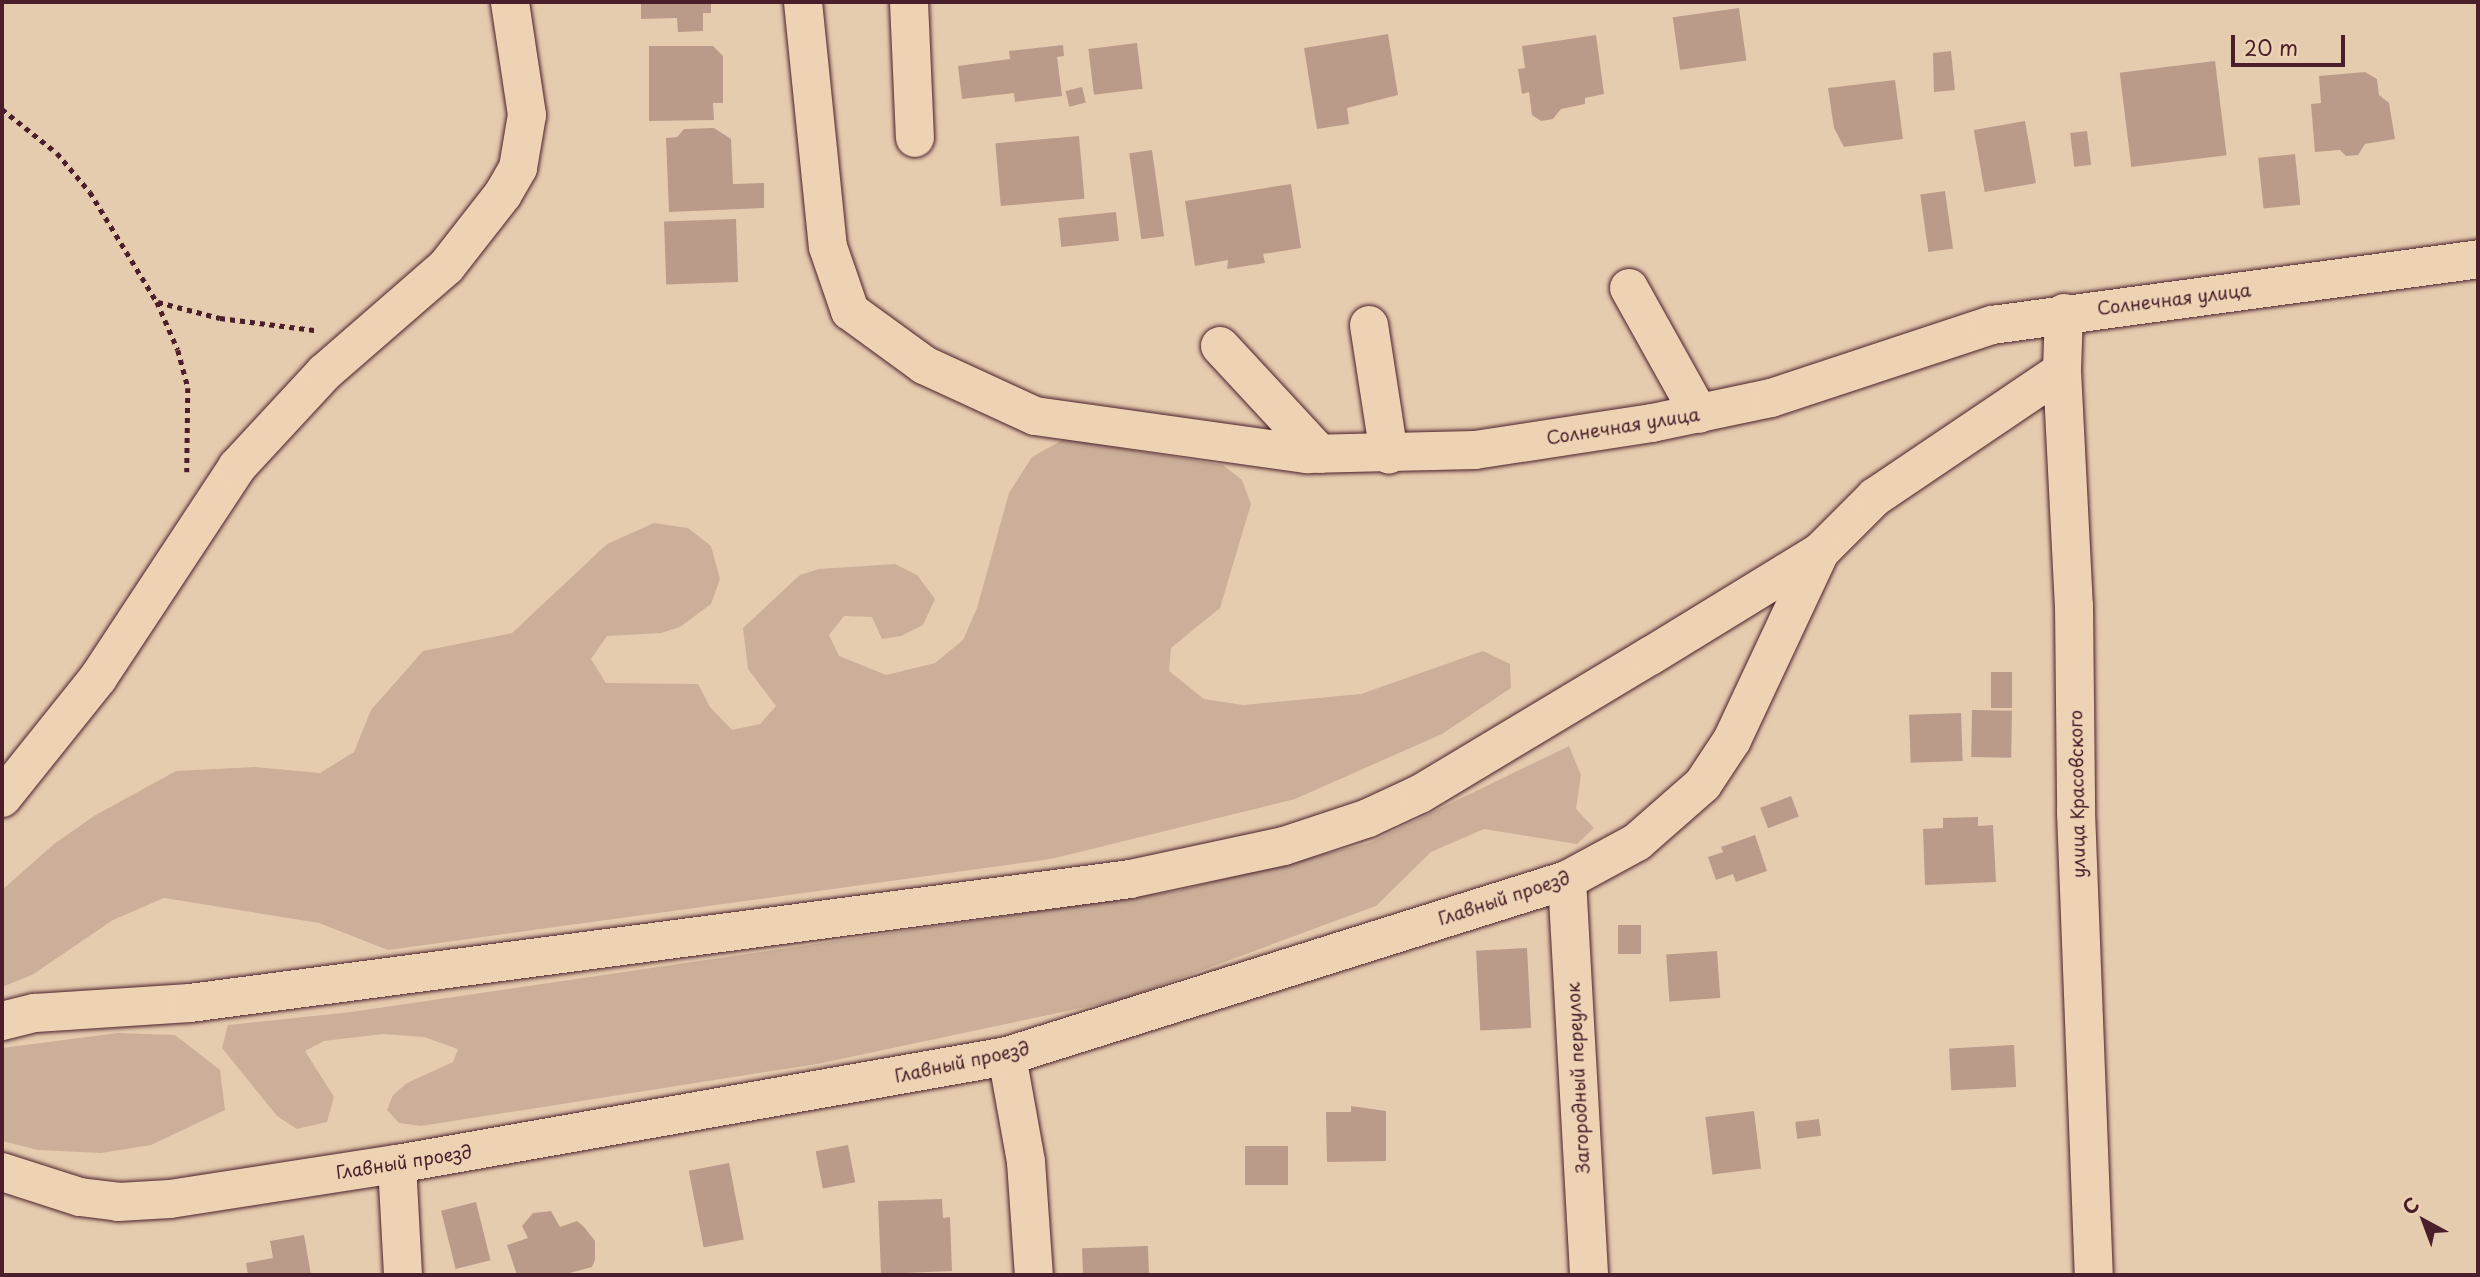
<!DOCTYPE html>
<html>
<head>
<meta charset="utf-8">
<style>
	body { margin:0 }
	#map { position:relative; width:2480px; height:1277px; overflow:hidden; background:#e6ccaf; font-family:"Playpen Sans",sans-serif }
	div>[style] { position:absolute }
	.green>* { inset:0; background:#ccaf99 }
	.building>* { inset:0; background:#ba9b8a; transform-origin:0 0 }
	.path>* { height:4.5px; margin-top:-2.25px; transform-origin:0; background:repeating-linear-gradient(90deg,#4a1f2b 0 5px,transparent 0 10px) }
	.roads { filter:drop-shadow(0 0 2px #4a1f2b) drop-shadow(0 0 2px #4a1f2b) }
	.minor>* { height:38px; margin:-19px; padding:0 19px; transform-origin:19px; border-radius:19px; background:#edd3b4 }
	span { translate:-50% -50%; white-space:nowrap; text-align:center; line-height:1.15; -webkit-text-stroke:7px #edd3b4; paint-order:stroke }
	.street-label { font-size:18px; color:#4a1f2b }
	.frame { position:absolute; inset:0; border:4px solid #4a1f2b; pointer-events:none }
	.north { position:absolute; left:2389px; top:1186px; width:70px; height:70px; -webkit-text-stroke:5px #edd3b4; paint-order:stroke; rotate:319deg; font-size:19px; font-weight:700; line-height:28px; text-align:center; color:#4a1f2b }
	.north::after { content:''; display:block; margin:auto; width:24px; height:32px; background:#4a1f2b; clip-path:polygon(50% 0,100% 100%,50% 72%,0 100%) }
	.scale { position:absolute; left:2231px; top:35px; width:114px; height:32px; box-sizing:border-box; border:4px solid #4a1f2b; border-top:0; padding-left:9px; font-size:21px; line-height:24px; white-space:nowrap; color:#4a1f2b; -webkit-text-stroke:5px #edd3b4; paint-order:stroke }
</style>
</head>
<body>
<div id="map">
	<div class="green">
		<i style="clip-path:polygon(1064px 439px,1223px 465px,1242px 480px,1251px 504px,1220px 608px,1171px 648px,1169px 671px,1204px 699px,1243px 705px,1361px 694px,1483px 651px,1510px 664px,1511px 688px,1442px 734px,1295px 799px,1051px 859px,388px 950px,319px 923px,164px 898px,113px 920px,32px 975px,2px 987px,2px 890px,54px 844px,94px 816px,176px 771px,255px 767px,320px 773px,354px 752px,371px 710px,423px 651px,512px 633px,607px 544px,654px 523px,688px 528px,711px 546px,720px 579px,711px 604px,680px 627px,661px 633px,607px 636px,591px 659px,606px 683px,698px 684px,710px 707px,732px 730px,760px 724px,776px 706px,748px 669px,743px 628px,800px 575px,819px 569px,895px 564px,917px 575px,935px 599px,923px 625px,901px 636px,882px 639px,872px 617px,844px 616px,829px 635px,839px 656px,886px 675px,935px 663px,963px 640px,977px 608px,1009px 493px,1032px 457px)"></i>
		<i style="clip-path:polygon(1569px 746px,1581px 775px,1576px 809px,1594px 828px,1577px 844px,1484px 829px,1431px 852px,1376px 906px,1124px 999px,817px 1064px,421px 1126px,399px 1123px,387px 1110px,393px 1095px,407px 1083px,453px 1062px,458px 1049px,424px 1037px,383px 1034px,324px 1041px,305px 1051px,334px 1097px,327px 1122px,297px 1129px,277px 1116px,222px 1048px,228px 1025px,351px 1012px,1176px 891px,1369px 843px)"></i>
		<i style="clip-path:polygon(118px 1033px,175px 1035px,220px 1070px,225px 1110px,151px 1145px,101px 1153px,38px 1150px,2px 1141px,2px 1048px)"></i>
	</div>
	<div class="building">
		<i style="clip-path:polygon(641px 2px,711px 2px,711px 13px,703px 13px,703px 31px,678px 32px,677px 18px,641px 19px)"></i>
		<i style="left:1739px;top:8px;width:53px;height:67px;rotate:82deg"></i>
		<i style="clip-path:polygon(1388px 34px,1398px 95px,1347px 108px,1349px 124px,1317px 129px,1304px 48px)"></i>
		<i style="clip-path:polygon(1596px 35px,1604px 94px,1585px 98px,1585px 104px,1561px 109px,1553px 119px,1541px 121px,1532px 115px,1529px 92px,1522px 94px,1518px 69px,1525px 68px,1522px 46px)"></i>
		<i style="left:1137px;top:43px;width:46px;height:49px;rotate:83deg"></i>
		<i style="clip-path:polygon(1063px 45px,1064px 56px,1057px 57px,1062px 96px,1015px 102px,1014px 93px,962px 99px,958px 66px,1010px 59px,1009px 51px)"></i>
		<i style="clip-path:polygon(649px 46px,713px 46px,723px 56px,723px 103px,713px 103px,714px 120px,649px 121px)"></i>
		<i style="clip-path:polygon(1951px 51px,1955px 90px,1934px 92px,1933px 53px)"></i>
		<i style="left:2215px;top:61px;width:95px;height:96px;rotate:83deg"></i>
		<i style="clip-path:polygon(2365px 72px,2377px 79px,2379px 95px,2389px 103px,2395px 139px,2365px 144px,2358px 155px,2346px 156px,2340px 150px,2315px 152px,2311px 104px,2321px 103px,2319px 76px)"></i>
		<i style="clip-path:polygon(1895px 80px,1903px 139px,1844px 147px,1834px 128px,1828px 88px)"></i>
		<i style="left:1082px;top:87px;width:16px;height:17px;rotate:76deg"></i>
		<i style="left:2025px;top:121px;width:63px;height:52px;rotate:80deg"></i>
		<i style="clip-path:polygon(714px 128px,731px 139px,733px 184px,764px 183px,764px 208px,669px 212px,666px 138px,677px 137px,684px 129px)"></i>
		<i style="left:2087px;top:131px;width:34px;height:17px;rotate:83deg"></i>
		<i style="left:1079px;top:136px;width:63px;height:84px;rotate:85deg"></i>
		<i style="left:1152px;top:150px;width:87px;height:23px;rotate:82deg"></i>
		<i style="left:2295px;top:154px;width:51px;height:37px;rotate:84deg"></i>
		<i style="clip-path:polygon(1291px 184px,1301px 248px,1263px 254px,1265px 263px,1227px 269px,1228px 260px,1195px 266px,1185px 201px)"></i>
		<i style="left:1945px;top:191px;width:58px;height:25px;rotate:82deg"></i>
		<i style="left:1116px;top:212px;width:29px;height:58px;rotate:84deg"></i>
		<i style="left:736px;top:219px;width:63px;height:72px;rotate:88deg"></i>
		<i style="left:1991px;top:672px;width:21px;height:36px"></i>
		<i style="left:1972px;top:710px;width:40px;height:47px;rotate:1deg"></i>
		<i style="left:1961px;top:713px;width:48px;height:52px;rotate:88deg"></i>
		<i style="left:1791px;top:796px;width:22px;height:33px;rotate:69deg"></i>
		<i style="clip-path:polygon(1978px 817px,1978px 826px,1993px 825px,1996px 882px,1925px 885px,1923px 829px,1943px 828px,1943px 818px)"></i>
		<i style="clip-path:polygon(1755px 835px,1767px 871px,1736px 882px,1733px 874px,1716px 880px,1708px 857px,1723px 852px,1721px 847px)"></i>
		<i style="left:1618px;top:925px;width:23px;height:29px"></i>
		<i style="left:1527px;top:948px;width:80px;height:51px;rotate:87deg"></i>
		<i style="left:1717px;top:951px;width:47px;height:51px;rotate:86deg"></i>
		<i style="left:2014px;top:1045px;width:42px;height:65px;rotate:87deg"></i>
		<i style="clip-path:polygon(1351px 1106px,1386px 1111px,1386px 1161px,1327px 1162px,1326px 1112px,1351px 1112px)"></i>
		<i style="left:1754px;top:1111px;width:58px;height:49px;rotate:83deg"></i>
		<i style="left:1819px;top:1119px;width:17px;height:24px;rotate:83deg"></i>
		<i style="left:848px;top:1145px;width:38px;height:33px;rotate:79deg"></i>
		<i style="left:1245px;top:1146px;width:43px;height:39px"></i>
		<i style="left:729px;top:1163px;width:78px;height:41px;rotate:79deg"></i>
		<i style="clip-path:polygon(942px 1199px,943px 1218px,950px 1217px,952px 1271px,881px 1274px,878px 1201px)"></i>
		<i style="left:476px;top:1202px;width:60px;height:36px;rotate:76deg"></i>
		<i style="clip-path:polygon(551px 1211px,560px 1227px,577px 1221px,584px 1227px,595px 1241px,595px 1260px,592px 1267px,562px 1275px,517px 1275px,507px 1245px,528px 1238px,522px 1226px,533px 1213px)"></i>
		<i style="clip-path:polygon(304px 1235px,311px 1275px,248px 1275px,246px 1263px,273px 1258px,270px 1241px)"></i>
		<i style="left:1148px;top:1246px;width:29px;height:66px;rotate:88deg"></i>
	</div>
	<div class="path">
		<i style="left:2px;top:109px;width:70px;rotate:38.7deg"></i>
		<i style="left:57px;top:153px;width:51px;rotate:49.8deg"></i>
		<i style="left:90px;top:192px;width:129px;rotate:58.7deg"></i>
		<i style="left:157px;top:302px;width:52px;rotate:66.4deg"></i>
		<i style="left:178px;top:350px;width:39px;rotate:75deg"></i>
		<i style="left:188px;top:388px;width:84px;rotate:90.7deg"></i>
		<i style="left:158px;top:302px;width:64px;rotate:14.5deg"></i>
		<i style="left:220px;top:318px;width:95px;rotate:7.3deg"></i>
	</div>
	<div class="roads">
		<div class="minor">
			<i style="left:803px;top:2px;width:246px;rotate:84.2deg"></i>
			<i style="left:828px;top:247px;width:68px;rotate:71deg"></i>
			<i style="left:850px;top:311px;width:92px;rotate:36.1deg"></i>
			<i style="left:924px;top:365px;width:122px;rotate:24.7deg"></i>
			<i style="left:1035px;top:416px;width:275px;rotate:8deg"></i>
			<i style="left:1307px;top:454px;width:168px;rotate:-1.4deg"></i>
			<i style="left:1475px;top:450px;width:179px;rotate:-8.7deg"></i>
			<i style="left:1652px;top:423px;width:122px;rotate:-11.9deg"></i>
			<i style="left:1771px;top:398px;width:233px;rotate:-18.3deg"></i>
			<i style="left:1992px;top:325px;width:490px;rotate:-7.7deg"></i>
			<i style="left:909px;top:2px;width:136px;rotate:87.5deg"></i>
			<i style="left:1629px;top:288px;width:144px;rotate:60.9deg"></i>
			<i style="left:2064px;top:313px;width:58px;rotate:92deg"></i>
			<i style="left:2062px;top:371px;width:235px;rotate:87.1deg"></i>
			<i style="left:2074px;top:606px;width:206px;rotate:89.4deg"></i>
			<i style="left:2076px;top:812px;width:463px;rotate:87.8deg"></i>
			<i style="left:1369px;top:325px;width:131px;rotate:81.2deg"></i>
			<i style="left:1220px;top:346px;width:147px;rotate:47.2deg"></i>
			<i style="left:2px;top:798px;width:154px;rotate:-51.3deg"></i>
			<i style="left:98px;top:678px;width:253px;rotate:-56.6deg"></i>
			<i style="left:237px;top:467px;width:129px;rotate:-47.2deg"></i>
			<i style="left:325px;top:372px;width:160px;rotate:-41deg"></i>
			<i style="left:446px;top:267px;width:93px;rotate:-52deg"></i>
			<i style="left:503px;top:194px;width:30px;rotate:-60deg"></i>
			<i style="left:518px;top:168px;width:54px;rotate:-80.4deg"></i>
			<i style="left:527px;top:115px;width:114px;rotate:-98.6deg"></i>
			<i style="left:1567px;top:880px;width:396px;rotate:86.8deg"></i>
			<i style="left:2px;top:1021px;width:34px;rotate:-14deg"></i>
			<i style="left:35px;top:1013px;width:155px;rotate:-3.7deg"></i>
			<i style="left:190px;top:1003px;width:948px;rotate:-7.51deg"></i>
			<i style="left:1130px;top:879px;width:157px;rotate:-12.1deg"></i>
			<i style="left:1284px;top:846px;width:89px;rotate:-18.4deg"></i>
			<i style="left:1368px;top:818px;width:57px;rotate:-24.8deg"></i>
			<i style="left:1420px;top:794px;width:268px;rotate:-31deg"></i>
			<i style="left:1650px;top:656px;width:199px;rotate:-31.5deg"></i>
			<i style="left:1820px;top:552px;width:78px;rotate:-45deg"></i>
			<i style="left:1875px;top:497px;width:225px;rotate:-34deg"></i>
			<i style="left:1007px;top:1056px;width:108px;rotate:79.8deg"></i>
			<i style="left:1026px;top:1162px;width:113px;rotate:86deg"></i>
			<i style="left:397px;top:1164px;width:111px;rotate:86.9deg"></i>
			<i style="left:2px;top:1172px;width:82px;rotate:17.8deg"></i>
			<i style="left:80px;top:1197px;width:38px;rotate:7deg"></i>
			<i style="left:118px;top:1202px;width:52px;rotate:-3.3deg"></i>
			<i style="left:170px;top:1199px;width:230px;rotate:-8.8deg"></i>
			<i style="left:397px;top:1164px;width:619px;rotate:-10.04deg"></i>
			<i style="left:1007px;top:1056px;width:587px;rotate:-17.45deg"></i>
			<i style="left:1567px;top:880px;width:80px;rotate:-28.5deg"></i>
			<i style="left:1637px;top:842px;width:88px;rotate:-41.3deg"></i>
			<i style="left:1703px;top:784px;width:53px;rotate:-56.6deg"></i>
			<i style="left:1732px;top:740px;width:208px;rotate:-64.9deg"></i>
		</div>
	</div>
	<div class="street-label">
		<span style="left:2174px;top:299px;rotate:-7deg">Солнечная улица</span>
		<span style="left:1623px;top:426px;rotate:-9deg">Солнечная улица</span>
		<span style="left:2077px;top:794px;rotate:-91deg">улица Красовского</span>
		<span style="left:1504px;top:898px;rotate:-18deg">Главный проезд</span>
		<span style="left:962px;top:1062px;rotate:-12deg">Главный проезд</span>
		<span style="left:1578px;top:1078px;rotate:-93deg">Загородный переулок</span>
		<span style="left:404px;top:1162px;rotate:-9deg">Главный проезд</span>
	</div>
	<div class="frame"></div>
	<div class="north">С</div>
	<div class="scale">20 m</div>
</div>
</body>
</html>
